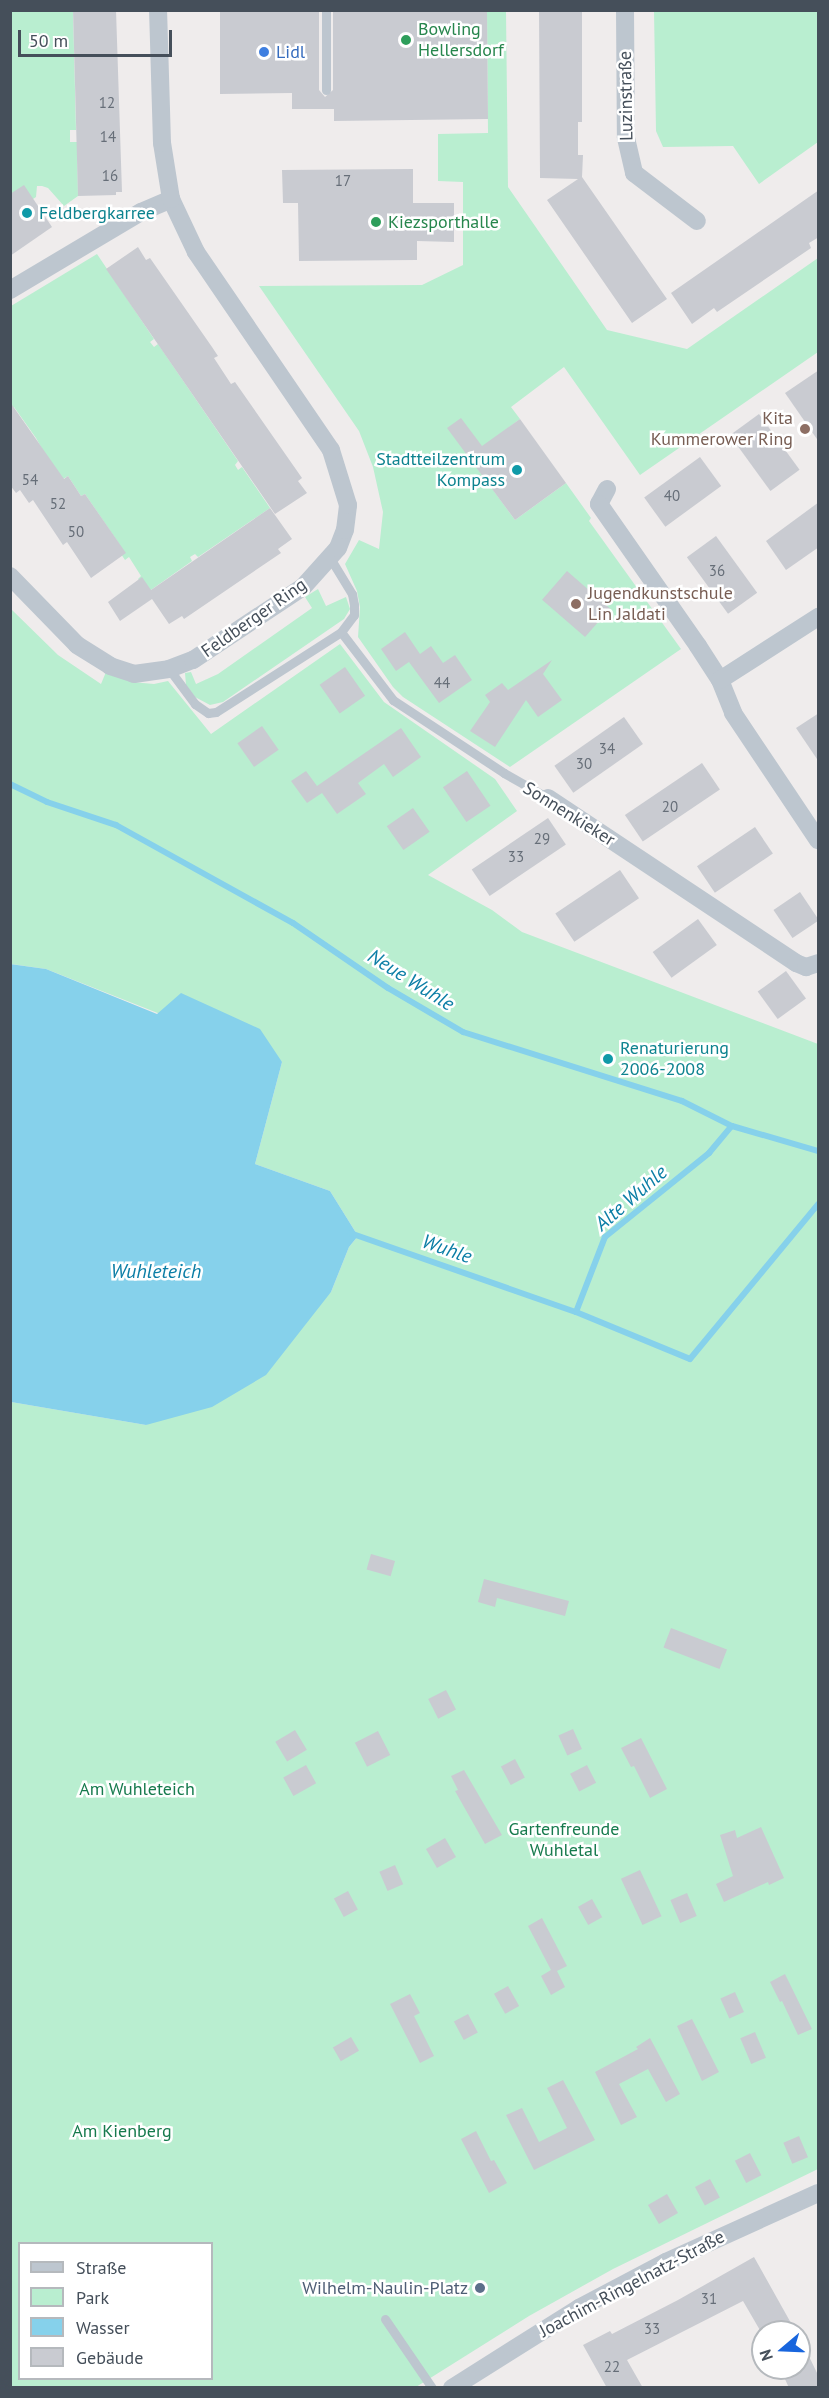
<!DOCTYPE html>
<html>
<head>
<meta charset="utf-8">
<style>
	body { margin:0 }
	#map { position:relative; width:829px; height:2398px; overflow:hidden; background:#efecec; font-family:"PT Sans",sans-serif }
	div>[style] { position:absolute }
	.green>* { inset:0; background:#b9eed0 }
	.water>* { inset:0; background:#86d1eb }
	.stream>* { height:6px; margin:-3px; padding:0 3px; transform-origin:3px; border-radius:3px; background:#86d1eb }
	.building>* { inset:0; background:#c9cbd1; transform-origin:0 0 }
	.lane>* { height:9px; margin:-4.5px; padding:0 4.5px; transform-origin:4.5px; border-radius:4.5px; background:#bdc6cf }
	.street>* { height:18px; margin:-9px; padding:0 9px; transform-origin:9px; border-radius:9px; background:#bdc6cf }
	.dots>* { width:16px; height:16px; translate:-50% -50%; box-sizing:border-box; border:3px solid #fff; border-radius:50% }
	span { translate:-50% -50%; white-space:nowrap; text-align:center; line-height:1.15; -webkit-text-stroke:5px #fff; paint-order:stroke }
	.number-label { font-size:15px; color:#666e78 }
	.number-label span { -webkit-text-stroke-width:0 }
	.leisure-label { font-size:18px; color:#27864d }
	.left { translate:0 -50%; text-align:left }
	.shop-label { font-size:18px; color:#366cbe }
	.street-label { font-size:18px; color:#454f5a }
	.culture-label { font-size:18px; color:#0d838f }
	.right { translate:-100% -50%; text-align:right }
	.education-label { font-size:18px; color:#785e54 }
	.park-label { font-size:18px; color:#167a4d }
	.service-label { font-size:18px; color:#4e5e75 }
	.water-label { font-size:20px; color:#0c7ea6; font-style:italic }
	.frame { position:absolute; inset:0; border:12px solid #454f5a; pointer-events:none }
	.legend { position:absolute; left:18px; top:2242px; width:195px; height:138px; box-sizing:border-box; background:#fff; border:2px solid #b5b9bd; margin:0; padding:8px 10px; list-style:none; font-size:18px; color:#454f5a }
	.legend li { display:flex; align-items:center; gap:12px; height:30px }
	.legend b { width:30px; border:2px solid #b5b9bd }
	.north { position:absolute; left:751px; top:2320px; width:60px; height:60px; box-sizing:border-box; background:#fff; border:2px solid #b5b9bd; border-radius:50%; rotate:251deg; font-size:16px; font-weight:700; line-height:24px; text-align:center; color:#454f5a }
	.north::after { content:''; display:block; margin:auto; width:21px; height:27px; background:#1865dd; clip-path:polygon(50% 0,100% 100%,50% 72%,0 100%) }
	.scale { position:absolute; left:18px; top:30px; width:154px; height:27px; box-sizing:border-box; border:3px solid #454f5a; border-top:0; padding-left:8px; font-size:18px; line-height:21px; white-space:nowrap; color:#454f5a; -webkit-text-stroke:4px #fff; paint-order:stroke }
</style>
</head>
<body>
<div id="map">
	<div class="green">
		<i style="clip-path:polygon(11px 11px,73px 11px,76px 130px,70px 130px,70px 142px,77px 142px,78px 196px,64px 206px,48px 188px,42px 186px,37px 186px,36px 197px,33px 199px,11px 194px)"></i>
		<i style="clip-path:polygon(487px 11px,506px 11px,508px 187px,607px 330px,687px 349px,818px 258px,818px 352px,640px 475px,564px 367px,511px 407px,520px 419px,469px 457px,515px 520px,566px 483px,591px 518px,589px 521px,681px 649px,510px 767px,403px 697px,393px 687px,358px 637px,360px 607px,357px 591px,345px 564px,359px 540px,379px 549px,383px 512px,373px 467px,359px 431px,259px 286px,422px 285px,463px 265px,463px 182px,438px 181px,438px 134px,488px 133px)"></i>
		<i style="clip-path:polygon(654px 11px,818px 11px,818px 142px,759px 184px,733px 146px,663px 147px,656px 131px)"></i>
		<i style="clip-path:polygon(97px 254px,154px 339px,150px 342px,154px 347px,158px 344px,238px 461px,235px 465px,238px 470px,242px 467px,270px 508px,198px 557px,195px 554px,190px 557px,192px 561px,148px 592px,138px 579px,141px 576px,129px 557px,125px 560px,117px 548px,120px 545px,85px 494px,81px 496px,68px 476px,60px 481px,36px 438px,14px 407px,11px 409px,11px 306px)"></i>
		<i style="clip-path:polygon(318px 589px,326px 606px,346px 597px,350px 609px,344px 619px,223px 702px,210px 705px,195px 697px,186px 685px,185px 673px,191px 672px,196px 684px,218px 674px,312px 608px,305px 597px)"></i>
		<i style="clip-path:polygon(evenodd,10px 608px,58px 655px,101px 684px,106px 672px,132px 682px,154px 684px,168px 681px,211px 734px,340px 644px,384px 702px,495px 779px,517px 811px,428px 875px,492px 910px,522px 932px,818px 1044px,818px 2169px,613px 2269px,529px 2316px,416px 2387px,11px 2387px,11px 1402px,146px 1425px,331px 1292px,349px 1247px,358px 1236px,330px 1191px,255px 1164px,282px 1062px,46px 969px,11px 964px,10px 608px,20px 2244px,212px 2244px,212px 2378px,20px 2378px,20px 2244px)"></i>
	</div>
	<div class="water">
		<i style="clip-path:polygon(10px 964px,46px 969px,157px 1014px,181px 993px,260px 1029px,282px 1062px,255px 1164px,330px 1191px,358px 1236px,349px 1247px,331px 1292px,266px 1375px,212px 1407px,146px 1425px,11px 1402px)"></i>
	</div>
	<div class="stream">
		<i style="left:10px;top:784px;width:41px;rotate:25.9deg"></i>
		<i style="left:47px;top:802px;width:73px;rotate:18.4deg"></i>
		<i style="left:116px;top:825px;width:202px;rotate:29deg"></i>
		<i style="left:293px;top:923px;width:115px;rotate:34.4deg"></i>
		<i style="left:388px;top:988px;width:87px;rotate:30.4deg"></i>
		<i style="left:463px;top:1032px;width:230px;rotate:17.5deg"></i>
		<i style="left:682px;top:1101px;width:56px;rotate:26.6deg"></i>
		<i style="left:732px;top:1126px;width:90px;rotate:16.2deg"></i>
		<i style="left:350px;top:1233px;width:239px;rotate:19.3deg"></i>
		<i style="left:576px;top:1312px;width:123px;rotate:22.4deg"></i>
		<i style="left:690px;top:1359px;width:201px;rotate:-50.4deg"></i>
		<i style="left:576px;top:1312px;width:80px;rotate:-68.9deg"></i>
		<i style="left:605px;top:1237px;width:134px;rotate:-38.9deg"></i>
		<i style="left:709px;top:1153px;width:35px;rotate:-50deg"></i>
	</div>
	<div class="building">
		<i style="clip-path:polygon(73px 10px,116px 10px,122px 192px,116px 192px,116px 195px,78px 196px)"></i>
		<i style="clip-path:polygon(220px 10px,319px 10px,319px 90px,325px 97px,333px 90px,333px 10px,487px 10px,488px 119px,334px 121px,334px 109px,292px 109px,292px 93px,220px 94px)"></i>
		<i style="clip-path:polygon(539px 10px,582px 10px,582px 122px,578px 122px,578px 155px,583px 155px,582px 177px,667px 299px,632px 323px,547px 200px,578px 179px,540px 178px)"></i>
		<i style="clip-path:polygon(413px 169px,413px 203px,454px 203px,454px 242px,417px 241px,417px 260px,299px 261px,298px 203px,283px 203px,282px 170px)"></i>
		<i style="clip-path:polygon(24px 185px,52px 227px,10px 256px,10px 194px)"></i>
		<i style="clip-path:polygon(819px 190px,819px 237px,809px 243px,811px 248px,717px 312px,714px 308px,692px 324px,671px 293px)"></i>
		<i style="clip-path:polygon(138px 247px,146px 260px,150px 258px,212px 347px,218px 356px,214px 358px,231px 384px,235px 382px,302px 478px,298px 481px,307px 493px,275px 514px,106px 269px)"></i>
		<i style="clip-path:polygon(819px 370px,819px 442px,785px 393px)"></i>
		<i style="clip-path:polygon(10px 402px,64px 479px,68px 476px,81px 496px,85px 494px,126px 553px,91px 578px,67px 542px,63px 545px,33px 500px,29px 503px,20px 490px,16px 493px,10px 485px)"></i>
		<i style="left:759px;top:414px;width:69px;height:36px;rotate:54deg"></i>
		<i style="clip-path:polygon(461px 418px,482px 446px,520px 419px,566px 483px,515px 520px,447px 428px)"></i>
		<i style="left:700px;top:457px;width:36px;height:69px;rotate:54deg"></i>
		<i style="clip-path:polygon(819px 502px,819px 547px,786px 570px,766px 541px)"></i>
		<i style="clip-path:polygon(270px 508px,292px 539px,278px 549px,281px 553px,184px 619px,182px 616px,169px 624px,152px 599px,120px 621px,108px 602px,142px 577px,151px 590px)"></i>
		<i style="left:716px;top:536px;width:70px;height:36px;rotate:54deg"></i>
		<i style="left:567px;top:571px;width:57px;height:38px;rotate:41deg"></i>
		<i style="clip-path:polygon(405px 632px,420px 654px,431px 646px,443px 663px,455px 655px,472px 680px,439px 703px,409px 662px,419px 655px,396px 671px,381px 649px)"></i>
		<i style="clip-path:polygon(552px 660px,543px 674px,562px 700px,538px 717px,526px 700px,495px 747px,470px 731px,490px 702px,485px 695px,502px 683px,508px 690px)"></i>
		<i style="left:345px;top:667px;width:35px;height:31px;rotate:55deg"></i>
		<i style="clip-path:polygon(819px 713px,819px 762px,796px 728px)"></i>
		<i style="left:624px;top:717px;width:33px;height:85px;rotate:55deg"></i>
		<i style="left:262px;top:726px;width:29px;height:30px;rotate:55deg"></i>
		<i style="clip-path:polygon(401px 728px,421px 757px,393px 777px,384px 764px,358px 783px,366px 794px,337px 814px,322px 793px,307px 803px,291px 781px,306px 771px,317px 786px)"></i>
		<i style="left:702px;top:763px;width:32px;height:93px;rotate:56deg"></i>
		<i style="left:467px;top:771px;width:42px;height:29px;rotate:56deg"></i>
		<i style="left:413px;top:808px;width:29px;height:32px;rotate:55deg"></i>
		<i style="left:548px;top:818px;width:32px;height:92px;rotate:56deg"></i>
		<i style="left:755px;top:827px;width:32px;height:70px;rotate:56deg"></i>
		<i style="left:620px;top:870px;width:34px;height:78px;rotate:56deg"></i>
		<i style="left:800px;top:892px;width:34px;height:32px;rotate:56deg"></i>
		<i style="left:698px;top:919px;width:32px;height:56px;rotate:54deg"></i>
		<i style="left:786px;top:971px;width:34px;height:35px;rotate:54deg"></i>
		<i style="left:371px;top:1554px;width:25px;height:16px;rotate:16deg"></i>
		<i style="clip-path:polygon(484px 1579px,569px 1601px,565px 1616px,497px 1598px,495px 1607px,478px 1602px)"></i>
		<i style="left:671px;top:1628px;width:60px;height:21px;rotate:21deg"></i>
		<i style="left:446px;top:1690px;width:22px;height:20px;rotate:63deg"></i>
		<i style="left:573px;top:1729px;width:22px;height:16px;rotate:66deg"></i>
		<i style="left:295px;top:1730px;width:23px;height:23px;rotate:59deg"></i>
		<i style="left:378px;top:1731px;width:27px;height:26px;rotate:63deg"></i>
		<i style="clip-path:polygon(641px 1738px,667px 1789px,650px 1798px,634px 1766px,631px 1767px,621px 1748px)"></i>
		<i style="left:515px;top:1759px;width:21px;height:16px;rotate:62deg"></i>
		<i style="left:306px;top:1765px;width:21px;height:26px;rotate:61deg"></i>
		<i style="left:587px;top:1765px;width:20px;height:19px;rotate:63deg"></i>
		<i style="clip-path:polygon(464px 1770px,502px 1835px,485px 1844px,455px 1791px,458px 1790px,451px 1776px)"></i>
		<i style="clip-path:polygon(761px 1827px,784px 1878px,769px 1885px,768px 1882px,724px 1902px,716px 1884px,733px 1876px,720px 1835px,735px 1830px,737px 1838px)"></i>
		<i style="left:445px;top:1838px;width:22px;height:22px;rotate:60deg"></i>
		<i style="left:395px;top:1865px;width:21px;height:17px;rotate:67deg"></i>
		<i style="left:640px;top:1870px;width:51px;height:21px;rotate:65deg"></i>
		<i style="left:348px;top:1891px;width:21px;height:16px;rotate:62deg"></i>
		<i style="left:687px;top:1893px;width:25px;height:18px;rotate:67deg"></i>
		<i style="left:592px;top:1899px;width:21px;height:16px;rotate:61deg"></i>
		<i style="clip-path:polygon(542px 1918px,567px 1966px,557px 1971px,565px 1987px,551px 1995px,541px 1976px,551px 1970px,528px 1926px)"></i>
		<i style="clip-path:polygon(785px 1974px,812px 2029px,798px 2035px,782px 2001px,780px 2002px,770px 1982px)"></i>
		<i style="left:508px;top:1986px;width:23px;height:16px;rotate:61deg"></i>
		<i style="left:735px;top:1992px;width:22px;height:16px;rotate:66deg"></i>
		<i style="clip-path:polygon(410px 1994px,420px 2013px,414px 2016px,434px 2056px,420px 2063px,390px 2004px)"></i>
		<i style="left:468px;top:2014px;width:21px;height:16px;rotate:62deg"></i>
		<i style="clip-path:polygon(692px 2019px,719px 2072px,702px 2081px,677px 2026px)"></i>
		<i style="left:755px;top:2032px;width:28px;height:16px;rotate:67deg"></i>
		<i style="left:351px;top:2037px;width:16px;height:21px;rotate:60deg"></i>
		<i style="clip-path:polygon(650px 2038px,680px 2094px,666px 2102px,648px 2069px,619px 2084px,637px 2117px,621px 2125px,595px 2072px,638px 2049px,636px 2047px)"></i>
		<i style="clip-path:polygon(563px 2080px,595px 2140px,534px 2170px,506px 2115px,522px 2108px,539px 2142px,567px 2128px,547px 2088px)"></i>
		<i style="clip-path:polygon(476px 2131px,491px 2161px,494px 2160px,507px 2183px,489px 2193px,461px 2139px)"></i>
		<i style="left:799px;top:2136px;width:23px;height:17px;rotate:67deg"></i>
		<i style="left:750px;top:2153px;width:25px;height:17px;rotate:63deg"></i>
		<i style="left:710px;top:2179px;width:21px;height:17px;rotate:62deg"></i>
		<i style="left:667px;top:2194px;width:22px;height:22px;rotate:60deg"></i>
		<i style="clip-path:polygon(754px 2257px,796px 2332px,761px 2332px,743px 2301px,627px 2360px,643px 2388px,607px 2388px,583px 2345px,610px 2331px,612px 2334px,678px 2300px)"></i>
		<i style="clip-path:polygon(799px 2336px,819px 2377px,819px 2388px,789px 2388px,780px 2368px,799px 2368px)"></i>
	</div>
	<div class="lane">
		<i style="left:326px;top:90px;width:80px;rotate:-90deg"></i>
		<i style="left:341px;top:632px;width:86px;rotate:52.6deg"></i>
		<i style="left:393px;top:700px;width:133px;rotate:33.3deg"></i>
		<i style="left:504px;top:773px;width:51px;rotate:29.6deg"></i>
		<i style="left:169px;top:669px;width:44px;rotate:53.4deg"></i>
		<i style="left:195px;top:704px;width:16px;rotate:35deg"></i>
		<i style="left:208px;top:713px;width:8px;rotate:-7deg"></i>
		<i style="left:216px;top:712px;width:148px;rotate:-32.6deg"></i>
		<i style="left:341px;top:632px;width:21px;rotate:-53deg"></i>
		<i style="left:354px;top:615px;width:10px;rotate:-90deg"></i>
		<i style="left:354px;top:605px;width:11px;rotate:-100deg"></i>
		<i style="left:352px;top:594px;width:42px;rotate:-121.4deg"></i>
		<i style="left:385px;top:2319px;width:83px;rotate:55.7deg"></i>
	</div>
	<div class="street">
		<i style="left:625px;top:10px;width:128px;rotate:89.6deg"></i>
		<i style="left:626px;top:138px;width:36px;rotate:77deg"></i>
		<i style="left:634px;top:173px;width:79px;rotate:37.3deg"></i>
		<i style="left:10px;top:290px;width:152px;rotate:-30.8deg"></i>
		<i style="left:141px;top:212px;width:33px;rotate:-23deg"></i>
		<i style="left:607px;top:489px;width:17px;rotate:118deg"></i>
		<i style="left:599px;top:504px;width:173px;rotate:55.1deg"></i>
		<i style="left:698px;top:646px;width:40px;rotate:57.1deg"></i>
		<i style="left:720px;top:680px;width:35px;rotate:68deg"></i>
		<i style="left:733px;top:713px;width:153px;rotate:56.2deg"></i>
		<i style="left:10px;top:576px;width:96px;rotate:45.8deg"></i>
		<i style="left:77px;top:645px;width:39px;rotate:32deg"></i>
		<i style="left:110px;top:666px;width:25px;rotate:18deg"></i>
		<i style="left:134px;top:674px;width:35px;rotate:-8deg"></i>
		<i style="left:169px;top:669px;width:26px;rotate:-21deg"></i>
		<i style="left:193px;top:660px;width:132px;rotate:-33.6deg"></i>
		<i style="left:303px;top:587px;width:52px;rotate:-48.1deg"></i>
		<i style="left:338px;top:548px;width:19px;rotate:-69deg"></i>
		<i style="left:345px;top:530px;width:25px;rotate:-83deg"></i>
		<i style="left:348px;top:505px;width:58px;rotate:-107.2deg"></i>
		<i style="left:331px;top:450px;width:240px;rotate:-124.3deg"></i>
		<i style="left:196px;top:252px;width:59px;rotate:-115.3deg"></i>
		<i style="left:171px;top:199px;width:57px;rotate:-99.1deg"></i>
		<i style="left:162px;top:143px;width:133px;rotate:-91.7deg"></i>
		<i style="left:720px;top:680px;width:117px;rotate:-32.7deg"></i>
		<i style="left:548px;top:798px;width:298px;rotate:33.6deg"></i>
		<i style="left:796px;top:963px;width:11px;rotate:22deg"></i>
		<i style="left:806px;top:967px;width:13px;rotate:-18deg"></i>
		<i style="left:452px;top:2388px;width:150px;rotate:-32.2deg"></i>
		<i style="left:579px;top:2308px;width:98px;rotate:-27.9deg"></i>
		<i style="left:666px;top:2262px;width:167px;rotate:-24.4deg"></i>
	</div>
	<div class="dots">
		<i style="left:406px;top:40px;background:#2e9e5b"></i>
		<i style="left:264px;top:52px;background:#3f7fe0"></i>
		<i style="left:27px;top:213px;background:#0f9aa8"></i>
		<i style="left:376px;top:222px;background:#2e9e5b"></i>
		<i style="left:805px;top:429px;background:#8d6e63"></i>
		<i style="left:517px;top:470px;background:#0f9aa8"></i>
		<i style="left:576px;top:604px;background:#8d6e63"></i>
		<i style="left:608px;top:1059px;background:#0f9aa8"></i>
		<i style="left:480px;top:2288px;background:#5c6f8a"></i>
	</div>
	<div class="number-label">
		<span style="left:107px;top:103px">12</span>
		<span style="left:108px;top:137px">14</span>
		<span style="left:110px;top:176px">16</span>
		<span style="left:343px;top:181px">17</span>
		<span style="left:30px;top:480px">54</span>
		<span style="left:672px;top:496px">40</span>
		<span style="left:58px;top:504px">52</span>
		<span style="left:76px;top:532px">50</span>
		<span style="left:717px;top:571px">36</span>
		<span style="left:442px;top:683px">44</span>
		<span style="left:607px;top:749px">34</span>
		<span style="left:584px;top:764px">30</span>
		<span style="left:670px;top:807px">20</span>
		<span style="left:542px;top:839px">29</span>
		<span style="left:516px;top:857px">33</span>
		<span style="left:709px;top:2299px">31</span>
		<span style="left:652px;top:2329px">33</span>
		<span style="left:612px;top:2367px">22</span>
	</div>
	<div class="leisure-label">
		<span class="left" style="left:418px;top:40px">Bowling<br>Hellersdorf</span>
		<span class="left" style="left:388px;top:222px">Kiezsporthalle</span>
	</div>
	<div class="shop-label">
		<span class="left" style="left:276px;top:52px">Lidl</span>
	</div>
	<div class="street-label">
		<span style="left:626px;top:96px;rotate:-91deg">Luzinstraße</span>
		<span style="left:254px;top:618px;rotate:-35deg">Feldberger Ring</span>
		<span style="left:569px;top:814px;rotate:32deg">Sonnenkieker</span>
		<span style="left:632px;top:2284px;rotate:-28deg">Joachim-Ringelnatz-Straße</span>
	</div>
	<div class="culture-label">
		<span class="left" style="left:39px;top:213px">Feldbergkarree</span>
		<span class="right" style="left:505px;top:470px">Stadtteilzentrum<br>Kompass</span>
		<span class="left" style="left:620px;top:1059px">Renaturierung<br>2006-2008</span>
	</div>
	<div class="education-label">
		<span class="right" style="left:793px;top:429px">Kita<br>Kummerower Ring</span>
		<span class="left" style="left:588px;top:604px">Jugendkunstschule<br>Lin Jaldati</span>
	</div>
	<div class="park-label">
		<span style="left:137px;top:1789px">Am Wuhleteich</span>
		<span style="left:564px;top:1840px">Gartenfreunde<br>Wuhletal</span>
		<span style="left:122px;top:2131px">Am Kienberg</span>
	</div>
	<div class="service-label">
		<span class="right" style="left:468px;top:2288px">Wilhelm-Naulin-Platz</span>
	</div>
	<div class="water-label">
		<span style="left:411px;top:980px;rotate:32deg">Neue Wuhle</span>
		<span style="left:631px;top:1198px;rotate:-41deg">Alte Wuhle</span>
		<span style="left:447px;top:1249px;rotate:19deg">Wuhle</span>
		<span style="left:156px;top:1271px">Wuhleteich</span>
	</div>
	<div class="frame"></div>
	<ul class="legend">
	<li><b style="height:8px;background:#bdc6cf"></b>Straße</li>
	<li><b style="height:16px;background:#b9eed0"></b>Park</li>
	<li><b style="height:16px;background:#86d1eb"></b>Wasser</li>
	<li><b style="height:16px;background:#c9cbd1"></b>Gebäude</li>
	</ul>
	<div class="north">N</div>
	<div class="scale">50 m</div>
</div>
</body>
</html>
